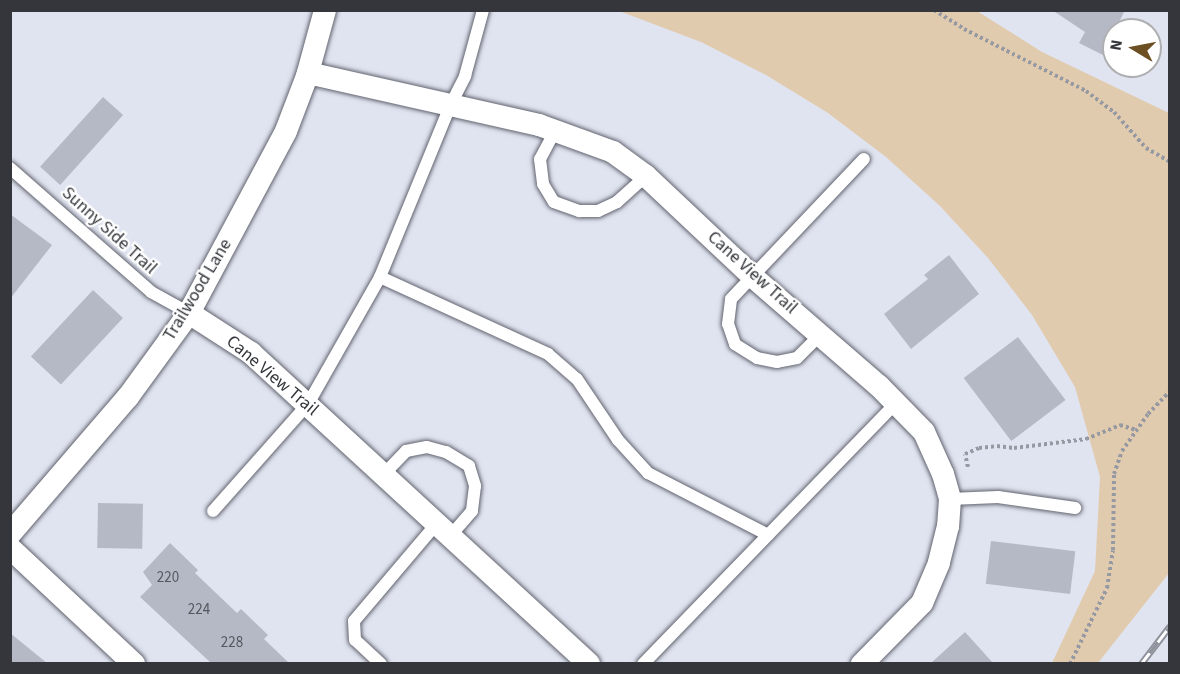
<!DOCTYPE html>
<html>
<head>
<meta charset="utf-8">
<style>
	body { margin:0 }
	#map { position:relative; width:1180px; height:674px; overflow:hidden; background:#e0e4f0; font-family:"Source Sans 3",sans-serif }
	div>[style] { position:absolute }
	.green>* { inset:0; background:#e1cbae }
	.building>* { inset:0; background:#b5b9c5; transform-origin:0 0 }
	.path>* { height:4px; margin-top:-2px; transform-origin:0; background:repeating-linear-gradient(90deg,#9699a2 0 3px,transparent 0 6px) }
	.roads { filter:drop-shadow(0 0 2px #61646f) drop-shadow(0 0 2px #61646f) }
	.lane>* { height:12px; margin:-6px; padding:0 6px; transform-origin:6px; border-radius:6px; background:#fff }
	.street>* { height:22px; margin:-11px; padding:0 11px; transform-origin:11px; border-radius:11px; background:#fff }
	.rail>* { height:7px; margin-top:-3.5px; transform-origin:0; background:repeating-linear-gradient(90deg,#fff 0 14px,#8f929b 0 28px); box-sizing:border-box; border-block:2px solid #8f929b }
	span { translate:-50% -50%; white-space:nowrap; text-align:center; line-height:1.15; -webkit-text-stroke:4.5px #fff; paint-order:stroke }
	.number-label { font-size:15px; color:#54575e }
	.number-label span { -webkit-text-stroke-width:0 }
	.street-label { font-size:18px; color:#34363b }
	.frame { position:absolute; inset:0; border:12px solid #34363b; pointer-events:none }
	.north { position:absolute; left:1102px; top:18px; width:60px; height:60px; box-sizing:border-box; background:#fff; border:2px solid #aeafb1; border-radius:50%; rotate:280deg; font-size:16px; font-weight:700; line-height:24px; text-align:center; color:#34363b }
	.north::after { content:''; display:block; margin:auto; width:21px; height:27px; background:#6d4f24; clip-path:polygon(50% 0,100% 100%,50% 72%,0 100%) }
</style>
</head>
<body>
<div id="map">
	<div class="green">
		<i style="clip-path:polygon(619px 11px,977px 11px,1042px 52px,1169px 113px,1169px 573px,1098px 663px,1052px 663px,1095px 571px,1100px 477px,1075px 387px,1032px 315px,988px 258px,940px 206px,886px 157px,828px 113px,766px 75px,701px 42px)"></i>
	</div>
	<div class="building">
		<i style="clip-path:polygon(1052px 10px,1125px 10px,1103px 55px,1079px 43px,1085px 32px)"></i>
		<i style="left:103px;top:97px;width:27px;height:94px;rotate:42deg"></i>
		<i style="clip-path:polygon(10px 214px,52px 245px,10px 299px)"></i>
		<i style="clip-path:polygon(949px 255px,979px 294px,911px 349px,884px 314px,928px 279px,924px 275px)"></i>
		<i style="left:93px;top:290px;width:41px;height:91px;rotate:43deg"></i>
		<i style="left:1018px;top:337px;width:79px;height:68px;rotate:53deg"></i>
		<i style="left:98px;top:503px;width:45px;height:45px;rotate:1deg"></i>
		<i style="left:991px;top:541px;width:85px;height:43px;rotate:7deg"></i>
		<i style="clip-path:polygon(170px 543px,198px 570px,195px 573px,237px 613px,241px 609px,268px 635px,264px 639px,289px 663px,211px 663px,140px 597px,152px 585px,143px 572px)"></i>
		<i style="clip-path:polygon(965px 632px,993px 663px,931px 663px)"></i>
		<i style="clip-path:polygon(10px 633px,47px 663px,10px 663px)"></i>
	</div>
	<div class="path">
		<i style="left:934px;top:10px;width:36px;rotate:32deg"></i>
		<i style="left:964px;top:29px;width:137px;rotate:26.9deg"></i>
		<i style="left:1086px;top:91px;width:35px;rotate:37deg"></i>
		<i style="left:1114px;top:112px;width:48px;rotate:48.4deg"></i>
		<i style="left:1146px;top:148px;width:28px;rotate:30deg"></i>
		<i style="left:968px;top:467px;width:13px;rotate:-103deg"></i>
		<i style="left:965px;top:454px;width:15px;rotate:-23deg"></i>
		<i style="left:979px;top:448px;width:18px;rotate:-6deg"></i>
		<i style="left:997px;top:446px;width:17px;rotate:7deg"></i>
		<i style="left:1014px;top:448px;width:73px;rotate:-7.1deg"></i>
		<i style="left:1086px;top:439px;width:37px;rotate:-22deg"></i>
		<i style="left:1120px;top:425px;width:17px;rotate:17deg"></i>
		<i style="left:1070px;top:664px;width:85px;rotate:-64deg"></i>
		<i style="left:1107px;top:588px;width:38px;rotate:-81deg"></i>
		<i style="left:1113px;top:550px;width:76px;rotate:-89.2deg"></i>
		<i style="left:1114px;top:474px;width:24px;rotate:-71deg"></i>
		<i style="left:1122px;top:451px;width:45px;rotate:-54.9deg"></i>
		<i style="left:1148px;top:414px;width:32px;rotate:-46deg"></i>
	</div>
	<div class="roads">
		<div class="lane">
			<i style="left:555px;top:131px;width:32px;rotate:118deg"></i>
			<i style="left:540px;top:159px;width:25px;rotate:83deg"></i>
			<i style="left:543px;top:184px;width:21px;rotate:59deg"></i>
			<i style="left:554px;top:202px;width:27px;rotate:20deg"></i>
			<i style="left:579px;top:211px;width:19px"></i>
			<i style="left:598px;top:211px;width:21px;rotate:-25deg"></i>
			<i style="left:617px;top:202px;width:39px;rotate:-42deg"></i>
			<i style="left:10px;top:168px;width:188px;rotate:41.3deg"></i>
			<i style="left:151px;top:292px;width:43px;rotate:28.9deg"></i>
			<i style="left:380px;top:277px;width:185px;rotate:24.6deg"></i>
			<i style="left:548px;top:354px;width:38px;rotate:41deg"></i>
			<i style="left:577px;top:379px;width:73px;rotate:56.1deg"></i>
			<i style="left:618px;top:440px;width:45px;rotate:47.7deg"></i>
			<i style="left:648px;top:473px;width:135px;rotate:27.3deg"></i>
			<i style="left:821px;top:334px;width:34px;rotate:135deg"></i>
			<i style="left:797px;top:358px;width:20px;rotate:169deg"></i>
			<i style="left:777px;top:362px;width:20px;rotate:-169deg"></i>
			<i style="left:757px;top:358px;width:26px;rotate:-148deg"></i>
			<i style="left:735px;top:344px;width:21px;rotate:-109deg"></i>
			<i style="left:728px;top:324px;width:25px;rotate:-83deg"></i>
			<i style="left:731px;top:299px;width:193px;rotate:-46.5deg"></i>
			<i style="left:384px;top:474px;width:32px;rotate:-46deg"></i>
			<i style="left:406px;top:451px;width:21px;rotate:-11deg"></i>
			<i style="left:427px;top:447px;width:20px;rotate:15deg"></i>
			<i style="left:446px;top:452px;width:27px;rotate:31deg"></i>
			<i style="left:469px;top:466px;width:21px;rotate:73deg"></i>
			<i style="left:475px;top:486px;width:25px;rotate:97deg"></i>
			<i style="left:472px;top:511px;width:32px;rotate:131deg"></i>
			<i style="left:950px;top:499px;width:48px;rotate:-2.4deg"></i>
			<i style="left:998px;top:497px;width:78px;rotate:8.1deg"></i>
			<i style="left:213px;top:511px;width:143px;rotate:-48.4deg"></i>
			<i style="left:308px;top:404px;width:146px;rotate:-60.4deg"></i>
			<i style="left:380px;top:277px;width:185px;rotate:-67.7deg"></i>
			<i style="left:450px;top:106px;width:34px;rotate:-63deg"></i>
			<i style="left:465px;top:76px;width:68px;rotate:-74.7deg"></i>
			<i style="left:381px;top:664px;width:35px;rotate:-137deg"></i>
			<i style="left:355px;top:640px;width:19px;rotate:-93deg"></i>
			<i style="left:354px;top:621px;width:128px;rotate:-49.7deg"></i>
			<i style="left:643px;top:664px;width:363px;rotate:-45.9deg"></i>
		</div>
		<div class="street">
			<i style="left:308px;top:73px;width:237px;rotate:12.7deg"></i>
			<i style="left:539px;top:125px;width:79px;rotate:20deg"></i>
			<i style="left:613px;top:152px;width:41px;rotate:36deg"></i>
			<i style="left:646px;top:176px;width:147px;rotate:43.3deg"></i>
			<i style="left:753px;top:277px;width:167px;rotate:40.9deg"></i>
			<i style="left:879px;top:386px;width:64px;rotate:45.6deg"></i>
			<i style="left:924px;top:432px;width:46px;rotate:65.7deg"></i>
			<i style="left:943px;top:474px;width:26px;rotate:74deg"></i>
			<i style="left:950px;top:499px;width:27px;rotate:94deg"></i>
			<i style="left:948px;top:526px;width:38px;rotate:104deg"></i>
			<i style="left:939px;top:563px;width:43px;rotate:113deg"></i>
			<i style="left:922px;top:603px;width:86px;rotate:134.5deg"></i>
			<i style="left:189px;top:313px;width:74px;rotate:32.8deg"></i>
			<i style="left:251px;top:353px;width:459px;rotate:42.6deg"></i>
			<i style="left:10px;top:534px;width:181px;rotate:-49.3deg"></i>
			<i style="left:128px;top:397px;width:104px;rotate:-54deg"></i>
			<i style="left:189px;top:313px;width:206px;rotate:-61.9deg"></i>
			<i style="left:286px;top:131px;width:59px;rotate:-69.1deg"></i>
			<i style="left:307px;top:76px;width:68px;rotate:-74.7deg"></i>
			<i style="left:10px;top:548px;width:170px;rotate:43.1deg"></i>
		</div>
	</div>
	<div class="rail">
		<i style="left:1141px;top:664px;width:48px;rotate:-52.7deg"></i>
	</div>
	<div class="number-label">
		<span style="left:168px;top:578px">220</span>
		<span style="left:199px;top:610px">224</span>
		<span style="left:232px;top:643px">228</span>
	</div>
	<div class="street-label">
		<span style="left:109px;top:231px;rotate:42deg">Sunny Side Trail</span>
		<span style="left:752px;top:273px;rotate:42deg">Cane View Trail</span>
		<span style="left:198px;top:290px;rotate:-59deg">Trailwood Lane</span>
		<span style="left:272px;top:376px;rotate:40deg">Cane View Trail</span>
	</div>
	<div class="frame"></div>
	<div class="north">N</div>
</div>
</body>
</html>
